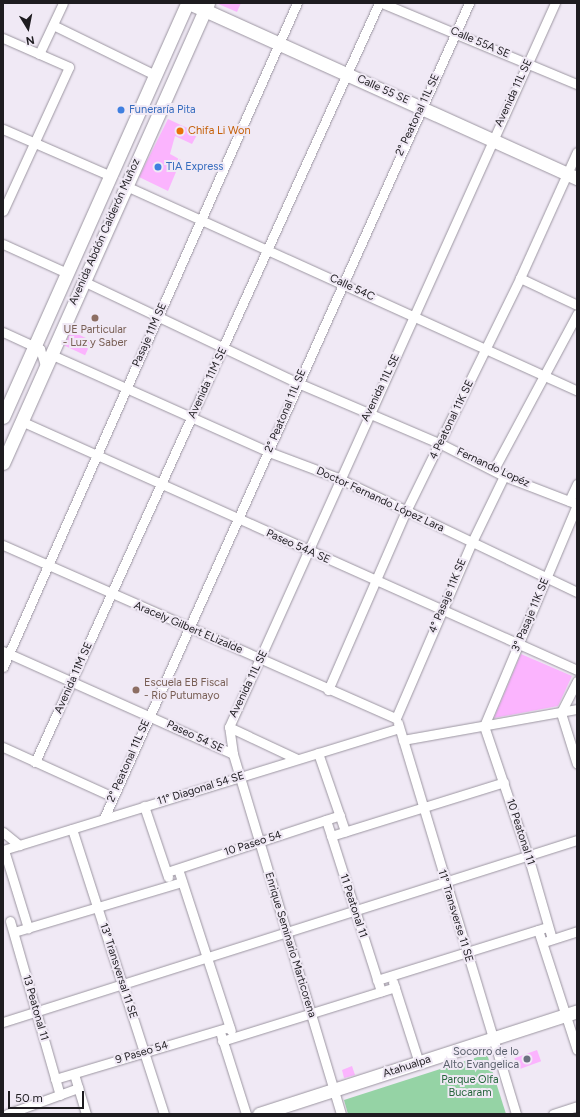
<!DOCTYPE html>
<html>
<head>
<meta charset="utf-8">
<style>
	body { margin:0 }
	#map { position:relative; width:580px; height:1117px; overflow:hidden; background:#f0e9f5; font-family:Figtree,sans-serif }
	div>[style] { position:absolute }
	.green>* { inset:0; background:#95d3a5 }
	.building>* { inset:0; background:#fbb4fe; transform-origin:0 0 }
	.roads { filter:drop-shadow(0 0 1px #9c96a1) drop-shadow(0 0 1px #9c96a1) }
	.street>* { height:9px; margin:-4.5px; padding:0 4.5px; transform-origin:4.5px; border-radius:4.5px; background:#fff }
	.secondary>* { height:13px; margin:-6.5px; padding:0 6.5px; transform-origin:6.5px; border-radius:6.5px; background:#fff }
	.dots>* { width:11px; height:11px; translate:-50% -50%; box-sizing:border-box; border:2px solid #f0e9f5; border-radius:50% }
	span { translate:-50% -50%; white-space:nowrap; text-align:center; line-height:1.15; -webkit-text-stroke:4px #f0e9f5; paint-order:stroke }
	.street-label { font-size:11px; color:#1e1c20 }
	.shop-label { font-size:11px; color:#366cbe }
	.left { translate:0 -50%; text-align:left }
	.food-label { font-size:11px; color:#c56008 }
	.education-label { font-size:11px; color:#785e54 }
	.worship-label { font-size:11px; color:#5b616d }
	.right { translate:-100% -50%; text-align:right }
	.park-label { font-size:11px; color:#27663d }
	.frame { position:absolute; inset:0; border:4px solid #1e1c20; pointer-events:none }
	.north { position:absolute; left:8px; top:8px; width:40px; height:40px; -webkit-text-stroke:3px #f0e9f5; paint-order:stroke; rotate:170deg; font-size:11px; font-weight:700; line-height:16px; text-align:center; color:#1e1c20 }
	.north::after { content:''; display:block; margin:auto; width:14px; height:18px; background:#1e1c20; clip-path:polygon(50% 0,100% 100%,50% 72%,0 100%) }
	.scale { position:absolute; left:8px; top:1091px; width:76px; height:18px; box-sizing:border-box; border:2px solid #1e1c20; border-top:0; padding-left:5px; font-size:12px; line-height:14px; white-space:nowrap; color:#1e1c20; -webkit-text-stroke:3px #f0e9f5; paint-order:stroke }
</style>
</head>
<body>
<div id="map">
	<div class="green">
		<i style="clip-path:polygon(487px 1054px,506px 1114px,348px 1114px,344px 1100px)"></i>
	</div>
	<div class="building">
		<i style="clip-path:polygon(216px 3px,241px 3px,237px 12px)"></i>
		<i style="clip-path:polygon(168px 119px,198px 133px,192px 144px,175px 136px,170px 154px,181px 160px,168px 191px,139px 177px)"></i>
		<i style="left:71px;top:331px;width:23px;height:16px;rotate:25deg"></i>
		<i style="clip-path:polygon(521px 654px,572px 676px,558px 706px,494px 718px)"></i>
		<i style="left:537px;top:1050px;width:12px;height:24px;rotate:70deg"></i>
		<i style="clip-path:polygon(352px 1066px,355px 1075px,344px 1078px,342px 1070px)"></i>
	</div>
	<div class="roads">
		<div class="street">
			<i style="left:382px;top:3px;width:211px;rotate:22.6deg"></i>
			<i style="left:53px;top:25px;width:114px;rotate:26.1deg"></i>
			<i style="left:3px;top:38px;width:72px;rotate:23.7deg"></i>
			<i style="left:69px;top:67px;width:158px;rotate:114.6deg"></i>
			<i style="left:39px;top:54px;width:56px;rotate:-64.8deg"></i>
			<i style="left:3px;top:129px;width:118px;rotate:23.5deg"></i>
			<i style="left:126px;top:186px;width:495px;rotate:24.4deg"></i>
			<i style="left:3px;top:244px;width:70px;rotate:24.4deg"></i>
			<i style="left:520px;top:278px;width:63px;rotate:25.3deg"></i>
			<i style="left:83px;top:281px;width:238px;rotate:25.4deg"></i>
			<i style="left:298px;top:383px;width:155px;rotate:23.1deg"></i>
			<i style="left:441px;top:444px;width:71px;rotate:26.9deg"></i>
			<i style="left:504px;top:476px;width:78px;rotate:21deg"></i>
			<i style="left:3px;top:332px;width:41px;rotate:24.7deg"></i>
			<i style="left:40px;top:349px;width:17px;rotate:73deg"></i>
			<i style="left:50px;top:354px;width:240px;rotate:24.1deg"></i>
			<i style="left:269px;top:452px;width:74px;rotate:20.6deg"></i>
			<i style="left:338px;top:478px;width:265px;rotate:25.5deg"></i>
			<i style="left:21px;top:421px;width:609px;rotate:24.12deg"></i>
			<i style="left:494px;top:469px;width:176px;rotate:-61.8deg"></i>
			<i style="left:569px;top:501px;width:19px;rotate:-65deg"></i>
			<i style="left:3px;top:545px;width:429px;rotate:23.8deg"></i>
			<i style="left:3px;top:651px;width:252px;rotate:24.1deg"></i>
			<i style="left:3px;top:667px;width:726px;rotate:-66.12deg"></i>
			<i style="left:577px;top:681px;width:36px;rotate:117deg"></i>
			<i style="left:561px;top:713px;width:53px;rotate:72.6deg"></i>
			<i style="left:328px;top:690px;width:195px;rotate:-66.5deg"></i>
			<i style="left:406px;top:511px;width:259px;rotate:-63.9deg"></i>
			<i style="left:520px;top:278px;width:138px;rotate:-65.7deg"></i>
			<i style="left:396px;top:718px;width:189px;rotate:-66.7deg"></i>
			<i style="left:471px;top:544px;width:76px;rotate:-64.1deg"></i>
			<i style="left:398px;top:723px;width:408px;rotate:73.2deg"></i>
			<i style="left:229px;top:727px;width:75px;rotate:25.2deg"></i>
			<i style="left:403px;top:740px;width:177px;rotate:-10.1deg"></i>
			<i style="left:3px;top:747px;width:121px;rotate:24.4deg"></i>
			<i style="left:318px;top:753px;width:83px;rotate:70.9deg"></i>
			<i style="left:35px;top:762px;width:833px;rotate:-65.62deg"></i>
			<i style="left:144px;top:806px;width:75px;rotate:71.3deg"></i>
			<i style="left:104px;top:818px;width:893px;rotate:-65.87deg"></i>
			<i style="left:326px;top:820px;width:180px;rotate:72.2deg"></i>
			<i style="left:72px;top:829px;width:299px;rotate:72.1deg"></i>
			<i style="left:3px;top:832px;width:21px;rotate:39deg"></i>
			<i style="left:331px;top:836px;width:181px;rotate:-17.3deg"></i>
			<i style="left:3px;top:850px;width:414px;rotate:-17.1deg"></i>
			<i style="left:4px;top:850px;width:82px;rotate:72.9deg"></i>
			<i style="left:178px;top:869px;width:170px;rotate:71.9deg"></i>
			<i style="left:167px;top:872px;width:182px;rotate:-18.2deg"></i>
			<i style="left:10px;top:921px;width:181px;rotate:74deg"></i>
			<i style="left:538px;top:930px;width:126px;rotate:72deg"></i>
			<i style="left:14px;top:932px;width:175px;rotate:-16.6deg"></i>
			<i style="left:552px;top:939px;width:86px;rotate:-106.1deg"></i>
			<i style="left:528px;top:856px;width:137px;rotate:-108.7deg"></i>
			<i style="left:484px;top:726px;width:240px;rotate:-67.2deg"></i>
			<i style="left:547px;top:941px;width:32px;rotate:-18deg"></i>
			<i style="left:377px;top:980px;width:178px;rotate:-17.3deg"></i>
			<i style="left:393px;top:982px;width:85px;rotate:72.2deg"></i>
			<i style="left:3px;top:1022px;width:602px;rotate:-17.59deg"></i>
			<i style="left:221px;top:1035px;width:83px;rotate:72.4deg"></i>
			<i style="left:222px;top:1041px;width:181px;rotate:-17.3deg"></i>
			<i style="left:74px;top:1074px;width:42px;rotate:73.3deg"></i>
			<i style="left:55px;top:1079px;width:182px;rotate:-16.6deg"></i>
			<i style="left:7px;top:1114px;width:76px;rotate:-20.1deg"></i>
			<i style="left:341px;top:1114px;width:376px;rotate:-106.7deg"></i>
			<i style="left:233px;top:754px;width:27px;rotate:-98deg"></i>
			<i style="left:229px;top:727px;width:794px;rotate:-65.76deg"></i>
			<i style="left:553px;top:1114px;width:25px;rotate:-18deg"></i>
		</div>
		<div class="secondary">
			<i style="left:189px;top:3px;width:426px;rotate:24.3deg"></i>
			<i style="left:3px;top:417px;width:453px;rotate:-66deg"></i>
			<i style="left:3px;top:463px;width:504px;rotate:-65.98deg"></i>
			<i style="left:259px;top:1114px;width:334px;rotate:-17.9deg"></i>
		</div>
	</div>
	<div class="dots">
		<i style="left:121px;top:110px;background:#3f7fe0"></i>
		<i style="left:180px;top:131px;background:#e8710a"></i>
		<i style="left:158px;top:167px;background:#3f7fe0"></i>
		<i style="left:95px;top:318px;background:#8d6e63"></i>
		<i style="left:136px;top:690px;background:#8d6e63"></i>
		<i style="left:527px;top:1059px;background:#6b7280"></i>
	</div>
	<div class="street-label">
		<span style="left:480px;top:43px;rotate:23deg">Calle 55A SE</span>
		<span style="left:383px;top:90px;rotate:24deg">Calle 55 SE</span>
		<span style="left:514px;top:93px;rotate:-65deg">Avenida 11L SE</span>
		<span style="left:418px;top:115px;rotate:-65deg">2° Peatonal 11L SE</span>
		<span style="left:105px;top:232px;rotate:-66deg">Avenida Abdón Calderón Muñoz</span>
		<span style="left:352px;top:288px;rotate:25deg">Calle 54C</span>
		<span style="left:150px;top:335px;rotate:-66deg">Pasaje 11M SE</span>
		<span style="left:208px;top:383px;rotate:-65deg">Avenida 11M SE</span>
		<span style="left:381px;top:388px;rotate:-64deg">Avenida 11L SE</span>
		<span style="left:286px;top:411px;rotate:-67deg">2° Peatonal 11L SE</span>
		<span style="left:452px;top:420px;rotate:-64deg">4 Peatonal 11K SE</span>
		<span style="left:493px;top:468px;rotate:25deg">Fernando Lopéz</span>
		<span style="left:380px;top:500px;rotate:25deg">Doctor Fernando López Lara</span>
		<span style="left:298px;top:547px;rotate:24deg">Paseo 54A SE</span>
		<span style="left:448px;top:596px;rotate:-67deg">4° Pasaje 11K SE</span>
		<span style="left:531px;top:615px;rotate:-67deg">3° Pasaje 11K SE</span>
		<span style="left:188px;top:628px;rotate:23deg">Aracely Gilbert ELizalde</span>
		<span style="left:74px;top:678px;rotate:-66deg">Avenida 11M SE</span>
		<span style="left:249px;top:684px;rotate:-64deg">Avenida 11L SE</span>
		<span style="left:195px;top:737px;rotate:25deg">Paseo 54 SE</span>
		<span style="left:129px;top:761px;rotate:-66deg">2° Peatonal 11L SE</span>
		<span style="left:201px;top:789px;rotate:-17deg">11° Diagonal 54 SE</span>
		<span style="left:520px;top:832px;rotate:72deg">10 Peatonal 11</span>
		<span style="left:253px;top:844px;rotate:-18deg">10 Paseo 54</span>
		<span style="left:353px;top:906px;rotate:72deg">11 Peatonal 11</span>
		<span style="left:455px;top:916px;rotate:73deg">11° Transverse 11 SE</span>
		<span style="left:290px;top:945px;rotate:73deg">Enrique Seminario Marticorena</span>
		<span style="left:118px;top:971px;rotate:72deg">13° Transversal 11 SE</span>
		<span style="left:35px;top:1008px;rotate:74deg">13 Peatonal 11</span>
		<span style="left:142px;top:1053px;rotate:-17deg">9 Paseo 54</span>
		<span style="left:407px;top:1067px;rotate:-18deg">Atahualpa</span>
	</div>
	<div class="shop-label">
		<span class="left" style="left:129px;top:110px">Funeraría Pita</span>
		<span class="left" style="left:166px;top:167px">TIA Express</span>
	</div>
	<div class="food-label">
		<span class="left" style="left:188px;top:131px">Chifa Li Won</span>
	</div>
	<div class="education-label">
		<span style="left:95px;top:337px">UE Particular<br>- Luz y Saber</span>
		<span class="left" style="left:144px;top:690px">Escuela EB Fiscal<br>- Rio Putumayo</span>
	</div>
	<div class="worship-label">
		<span class="right" style="left:519px;top:1059px">Socorro de lo<br>Alto Evangelica</span>
	</div>
	<div class="park-label">
		<span style="left:470px;top:1087px">Parque Olfa<br>Bucaram</span>
	</div>
	<div class="frame"></div>
	<div class="north">N</div>
	<div class="scale">50 m</div>
</div>
</body>
</html>
